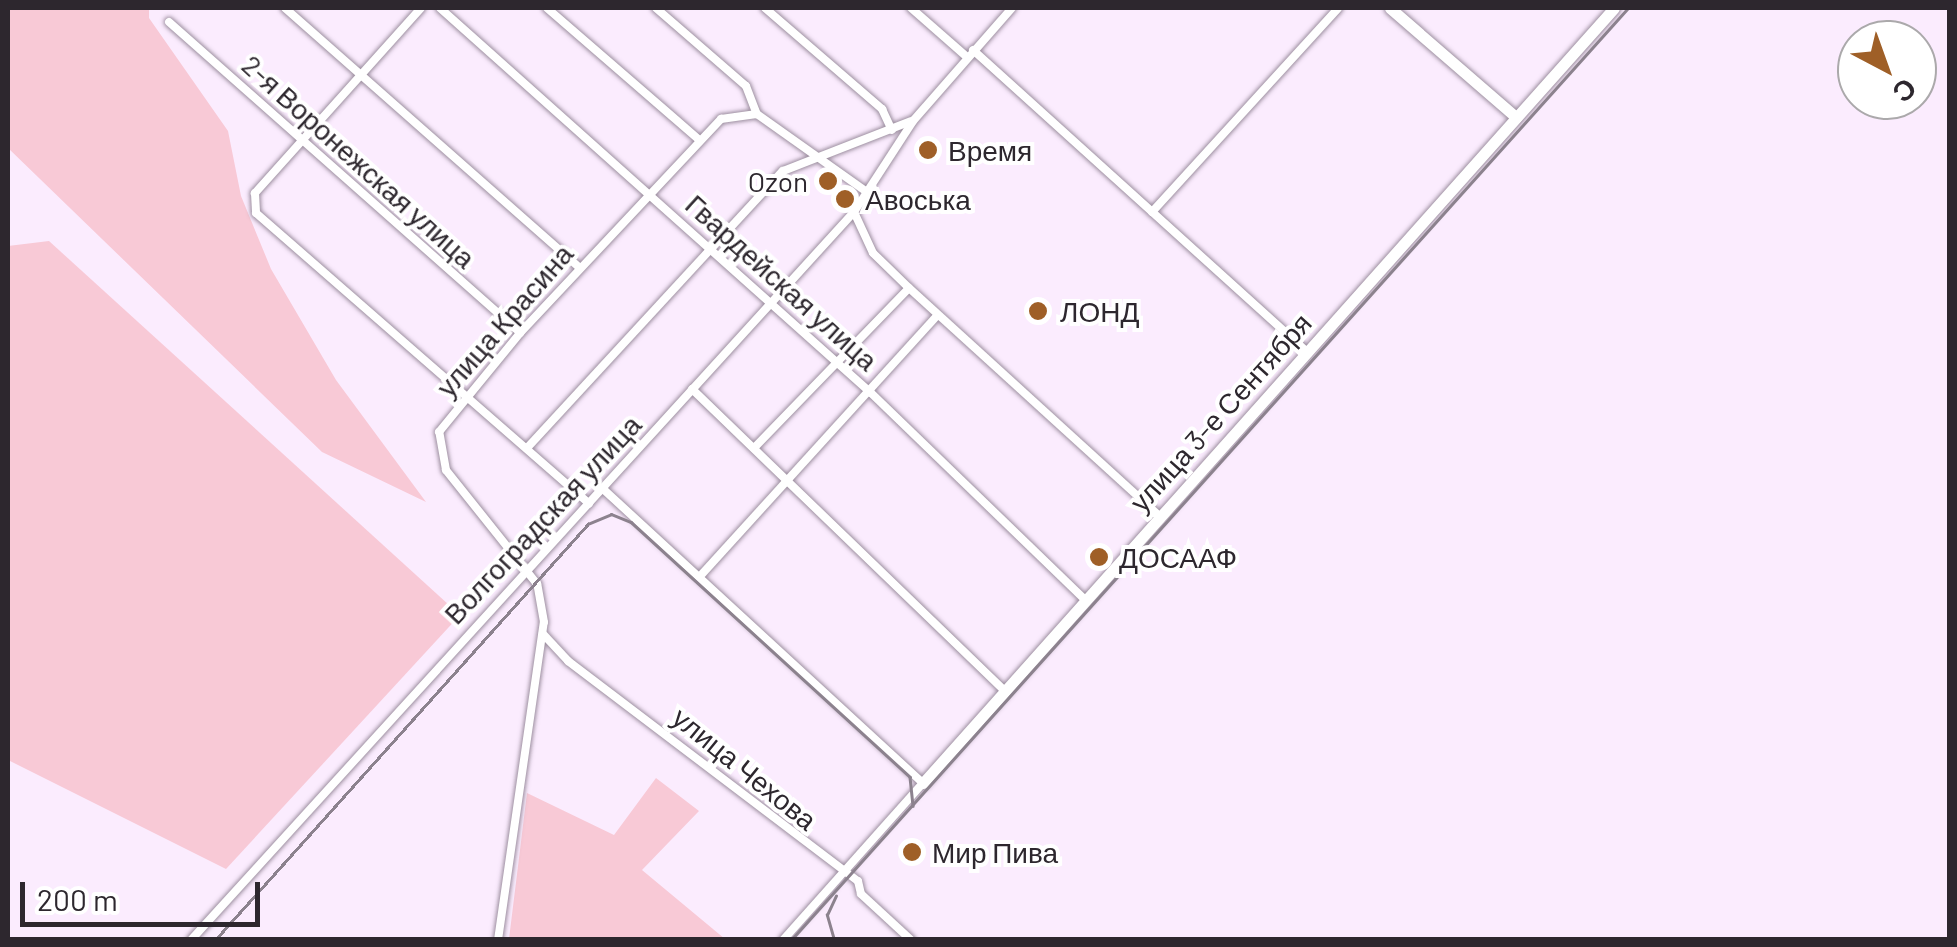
<!DOCTYPE html>
<html>
<head>
<meta charset="utf-8">
<style>
	body { margin:0 }
	#map { position:relative; width:1957px; height:947px; overflow:hidden; background:#fbecfe; font-family:Barlow,sans-serif }
	div>[style] { position:absolute }
	.green>* { inset:0; background:#f8c9d6 }
	.roads { filter:drop-shadow(0 0 2px #9d8fa0) drop-shadow(0 0 2px #9d8fa0) }
	.street>* { height:8px; margin:-4px; padding:0 4px; transform-origin:4px; border-radius:4px; background:#fff }
	.secondary>* { height:11px; margin:-5.5px; padding:0 5.5px; transform-origin:5.5px; border-radius:5.5px; background:#fff }
	.tram>* { height:2.5px; margin:-1.25px; padding:0 1.25px; transform-origin:1.25px; border-radius:1.25px; background:#8c828e }
	.dots>* { width:28px; height:28px; translate:-50% -50%; box-sizing:border-box; border:5px solid #fff; border-radius:50% }
	span { translate:-50% -50%; white-space:nowrap; text-align:center; line-height:1.15; -webkit-text-stroke:8px #fff; paint-order:stroke }
	.poi-label { font-size:28px; color:#2d272e }
	.left { translate:0 -50%; text-align:left }
	.right { translate:-100% -50%; text-align:right }
	.street-label { font-size:28px; color:#2d272e }
	.frame { position:absolute; inset:0; border:10px solid #2d272e; pointer-events:none }
	.north { position:absolute; left:1837px; top:20px; width:100px; height:100px; box-sizing:border-box; background:#fff; border:2px solid #aba9ab; border-radius:50%; rotate:139deg; font-size:28px; font-weight:700; line-height:40px; text-align:center; color:#2d272e }
	.north::after { content:''; display:block; margin:auto; width:35px; height:45px; background:#9f5f27; clip-path:polygon(50% 0,100% 100%,50% 72%,0 100%) }
	.scale { position:absolute; left:20px; top:882px; width:240px; height:45px; box-sizing:border-box; border:5px solid #2d272e; border-top:0; padding-left:12px; font-size:30px; line-height:35px; white-space:nowrap; color:#2d272e; -webkit-text-stroke:8px #fff; paint-order:stroke }
</style>
</head>
<body>
<div id="map">
	<div class="green">
		<i style="clip-path:polygon(8px 8px,149px 8px,149px 18px,228px 131px,241px 196px,271px 269px,336px 380px,426px 502px,322px 452px,8px 148px)"></i>
		<i style="clip-path:polygon(49px 241px,460px 615px,226px 869px,8px 760px,8px 246px)"></i>
		<i style="clip-path:polygon(656px 778px,699px 811px,642px 870px,725px 939px,509px 939px,527px 793px,614px 835px)"></i>
	</div>
	<div class="roads">
		<div class="street">
			<i style="left:285px;top:8px;width:392px;rotate:41.4deg"></i>
			<i style="left:421px;top:8px;width:249px;rotate:131.9deg"></i>
			<i style="left:255px;top:193px;width:20px;rotate:87deg"></i>
			<i style="left:256px;top:213px;width:442px;rotate:41.1deg"></i>
			<i style="left:440px;top:8px;width:578px;rotate:41.77deg"></i>
			<i style="left:871px;top:393px;width:298px;rotate:44deg"></i>
			<i style="left:547px;top:8px;width:200px;rotate:40.9deg"></i>
			<i style="left:656px;top:8px;width:119px;rotate:40.9deg"></i>
			<i style="left:746px;top:86px;width:30px;rotate:69deg"></i>
			<i style="left:765px;top:8px;width:155px;rotate:40.8deg"></i>
			<i style="left:882px;top:109px;width:23px;rotate:65deg"></i>
			<i style="left:911px;top:8px;width:74px;rotate:41.2deg"></i>
			<i style="left:169px;top:22px;width:469px;rotate:41.5deg"></i>
			<i style="left:973px;top:50px;width:450px;rotate:42.1deg"></i>
			<i style="left:854px;top:212px;width:45px;rotate:65.1deg"></i>
			<i style="left:873px;top:253px;width:50px;rotate:44.2deg"></i>
			<i style="left:909px;top:288px;width:339px;rotate:42.3deg"></i>
			<i style="left:1152px;top:212px;width:276px;rotate:-47.6deg"></i>
			<i style="left:692px;top:389px;width:434px;rotate:44deg"></i>
			<i style="left:755px;top:447px;width:221px;rotate:-45.9deg"></i>
			<i style="left:527px;top:448px;width:377px;rotate:-47.3deg"></i>
			<i style="left:783px;top:171px;width:137px;rotate:-21.3deg"></i>
			<i style="left:602px;top:488px;width:436px;rotate:42.6deg"></i>
			<i style="left:923px;top:783px;width:210px;rotate:131.7deg"></i>
			<i style="left:702px;top:574px;width:350px;rotate:-47.7deg"></i>
			<i style="left:543px;top:634px;width:37px;rotate:47deg"></i>
			<i style="left:568px;top:661px;width:364px;rotate:37.2deg"></i>
			<i style="left:858px;top:881px;width:13px;rotate:77deg"></i>
			<i style="left:861px;top:894px;width:68px;rotate:42.6deg"></i>
			<i style="left:191px;top:940px;width:985px;rotate:-47.68deg"></i>
			<i style="left:854px;top:212px;width:108px;rotate:-57deg"></i>
			<i style="left:913px;top:121px;width:150px;rotate:-48.8deg"></i>
			<i style="left:498px;top:940px;width:321px;rotate:-81.8deg"></i>
			<i style="left:544px;top:622px;width:39px;rotate:-100deg"></i>
			<i style="left:537px;top:584px;width:146px;rotate:-128.6deg"></i>
			<i style="left:446px;top:470px;width:39px;rotate:-100deg"></i>
			<i style="left:439px;top:432px;width:128px;rotate:-50.7deg"></i>
			<i style="left:520px;top:333px;width:294px;rotate:-46.8deg"></i>
			<i style="left:721px;top:119px;width:36px;rotate:-8deg"></i>
			<i style="left:757px;top:114px;width:136px;rotate:35.4deg"></i>
		</div>
		<div class="secondary">
			<i style="left:1390px;top:8px;width:167px;rotate:40.9deg"></i>
			<i style="left:923px;top:783px;width:1038px;rotate:-48.28deg"></i>
		</div>
	</div>
	<div class="tram">
		<i style="left:215px;top:940px;width:559px;rotate:-48.12deg"></i>
		<i style="left:588px;top:524px;width:25px;rotate:-23deg"></i>
		<i style="left:611px;top:514px;width:22px;rotate:22deg"></i>
		<i style="left:631px;top:522px;width:378px;rotate:42.4deg"></i>
		<i style="left:910px;top:777px;width:29px;rotate:84deg"></i>
		<i style="left:791px;top:940px;width:1253px;rotate:-48.07deg"></i>
		<i style="left:834px;top:940px;width:26px;rotate:-106deg"></i>
		<i style="left:827px;top:915px;width:21px;rotate:-65deg"></i>
	</div>
	<div class="dots">
		<i style="left:928px;top:150px;background:#9f5f27"></i>
		<i style="left:828px;top:181px;background:#9f5f27"></i>
		<i style="left:845px;top:199px;background:#9f5f27"></i>
		<i style="left:1038px;top:311px;background:#9f5f27"></i>
		<i style="left:1099px;top:557px;background:#9f5f27"></i>
		<i style="left:912px;top:852px;background:#9f5f27"></i>
	</div>
	<div class="poi-label">
		<span class="left" style="left:948px;top:150px">Время</span>
		<span class="right" style="left:808px;top:181px">Ozon</span>
		<span class="left" style="left:865px;top:199px">Авоська</span>
		<span class="left" style="left:1060px;top:311px">ЛОНД</span>
		<span class="left" style="left:1119px;top:557px">ДОСААФ</span>
		<span class="left" style="left:932px;top:852px">Мир Пива</span>
	</div>
	<div class="street-label">
		<span style="left:359px;top:161px;rotate:42deg">2-я Воронежская улица</span>
		<span style="left:782px;top:282px;rotate:42deg">Гвардейская улица</span>
		<span style="left:504px;top:320px;rotate:-49deg">улица Красина</span>
		<span style="left:1220px;top:412px;rotate:-48deg">улица 3-е Сентября</span>
		<span style="left:542px;top:519px;rotate:-47deg">Волгоградская улица</span>
		<span style="left:745px;top:768px;rotate:39deg">улица Чехова</span>
	</div>
	<div class="frame"></div>
	<div class="north">С</div>
	<div class="scale">200 m</div>
</div>
</body>
</html>
